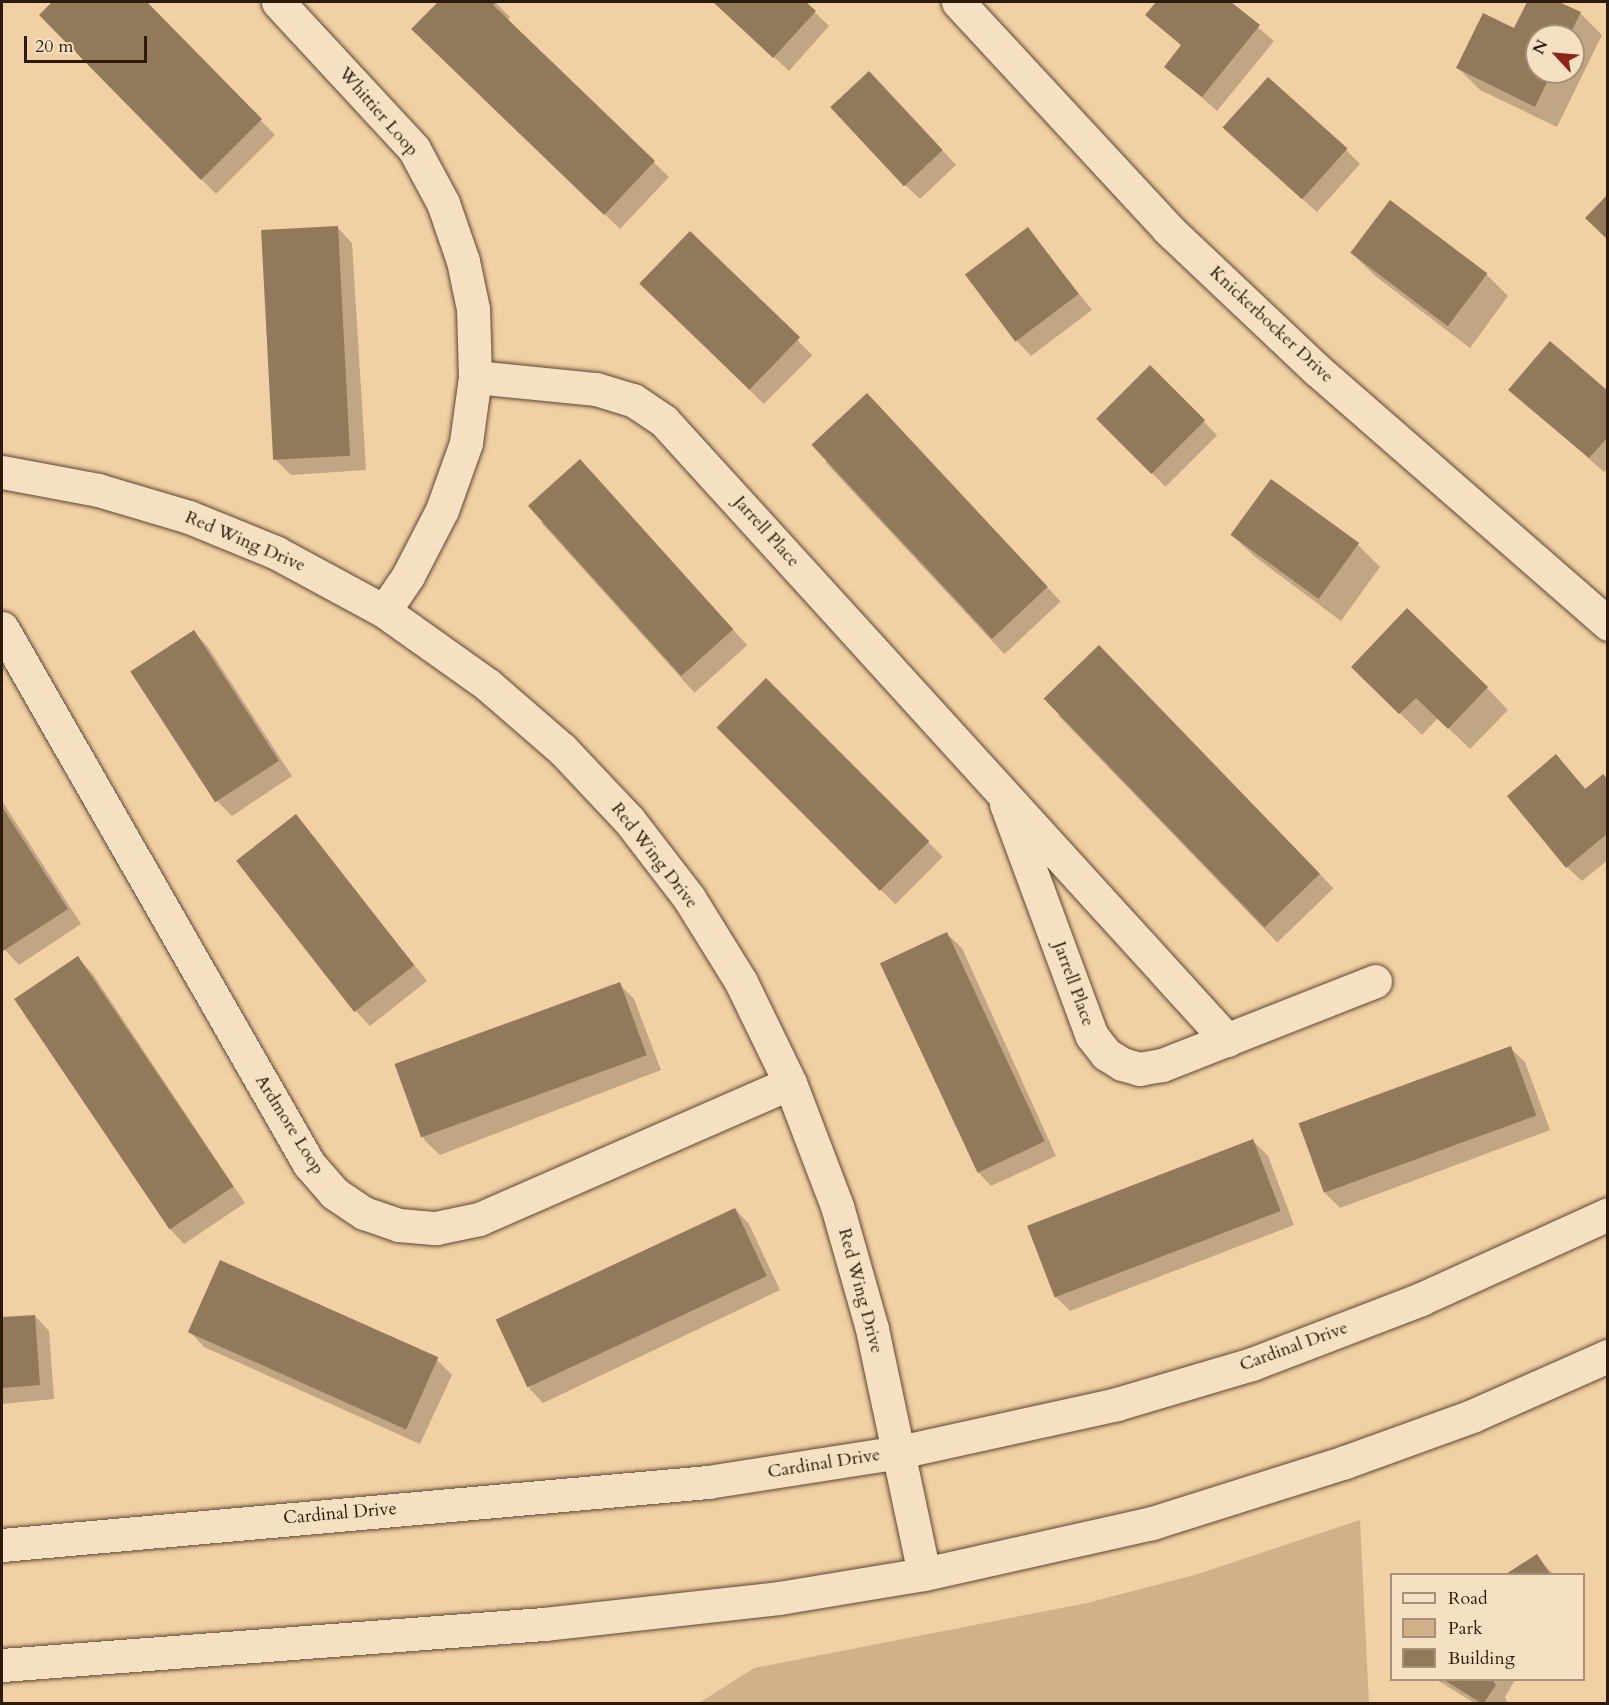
<!DOCTYPE html>
<html>
<head>
<meta charset="utf-8">
<style>
	body { margin:0 }
	#map { position:relative; width:1609px; height:1705px; overflow:hidden; background:#f1d0a3; font-family:Cardo,serif }
	div>[style] { position:absolute }
	.green>* { inset:0; background:#d0b189 }
	.shadow>* { inset:0; background:#0003; transform-origin:0 0 }
	.building>* { inset:0; background:#92795a; transform-origin:0 0 }
	.roads { filter:drop-shadow(0 0 2px #5d4830) drop-shadow(0 0 2px #5d4830) }
	.street>* { height:33px; margin:-16.5px; padding:0 16.5px; transform-origin:16.5px; border-radius:16.5px; background:#f6e0c3 }
	.secondary>* { height:33px; margin:-16.5px; padding:0 16.5px; transform-origin:16.5px; border-radius:16.5px; background:#f6e0c3 }
	span { translate:-50% -50%; white-space:nowrap; text-align:center; line-height:1.15; -webkit-text-stroke:4.5px #f6e0c3; paint-order:stroke }
	.street-label { font-size:18px; color:#2c1a0a }
	.frame { position:absolute; inset:0; border:3px solid #2c1a0a; pointer-events:none }
	.legend { position:absolute; left:1390px; top:1573px; width:195px; height:108px; box-sizing:border-box; background:#f6e0c3; border:2px solid #a59179; margin:0; padding:8px 10px; list-style:none; font-size:18px; color:#2c1a0a }
	.legend li { display:flex; align-items:center; gap:12px; height:30px }
	.legend b { width:30px; border:2px solid #a59179 }
	.north { position:absolute; left:1525px; top:24px; width:60px; height:60px; box-sizing:border-box; background:#f6e0c3; border:2px solid #a59179; border-radius:50%; rotate:296deg; font-size:16px; font-weight:700; line-height:24px; text-align:center; color:#2c1a0a }
	.north::after { content:''; display:block; margin:auto; width:21px; height:27px; background:#8f2418; clip-path:polygon(50% 0,100% 100%,50% 72%,0 100%) }
	.scale { position:absolute; left:24px; top:36px; width:123px; height:27px; box-sizing:border-box; border:3px solid #2c1a0a; border-top:0; padding-left:8px; font-size:18px; line-height:21px; white-space:nowrap; color:#2c1a0a; -webkit-text-stroke:4px #f6e0c3; paint-order:stroke }
</style>
</head>
<body>
<div id="map">
	<div class="green">
		<i style="clip-path:polygon(1360px 1520px,1369px 1703px,699px 1703px,754px 1668px,1087px 1603px,1198px 1574px)"></i>
	</div>
	<div class="shadow">
		<i style="clip-path:polygon(54px 2px,145px 2px,275px 135px,216px 194px,41px 15px)"></i>
		<i style="clip-path:polygon(440px 2px,495px 2px,510px 17px,507px 21px,669px 177px,620px 229px,413px 29px)"></i>
		<i style="clip-path:polygon(714px 2px,804px 2px,829px 26px,789px 71px)"></i>
		<i style="clip-path:polygon(1158px 2px,1228px 2px,1274px 41px,1217px 111px,1166px 66px,1182px 46px,1147px 15px)"></i>
		<i style="clip-path:polygon(evenodd,1528px 2px,1556px 2px,1580px 13px,1602px 35px,1557px 127px,1480px 90px,1458px 68px,1515px 30px,1528px 2px,1537px 36px,1573px 36px,1573px 72px,1537px 72px,1537px 36px)"></i>
		<i style="clip-path:polygon(884px 88px,956px 165px,920px 199px,905px 185px)"></i>
		<i style="clip-path:polygon(1239px 143px,1346px 150px,1360px 164px,1317px 212px)"></i>
		<i style="clip-path:polygon(338px 228px,352px 243px,366px 470px,291px 475px,276px 460px)"></i>
		<i style="clip-path:polygon(1028px 229px,1092px 310px,1031px 356px,1017px 341px)"></i>
		<i style="left:690px;top:233px;width:173px;height:69px;rotate:45deg"></i>
		<i style="clip-path:polygon(1352px 253px,1487px 275px,1508px 296px,1470px 348px,1374px 275px)"></i>
		<i style="left:1150px;top:368px;width:95px;height:73px;rotate:45deg"></i>
		<i style="clip-path:polygon(1511px 390px,1608px 393px,1608px 468px,1604px 472px)"></i>
		<i style="left:882px;top:410px;width:262px;height:77px;rotate:47deg"></i>
		<i style="left:594px;top:475px;width:229px;height:71px;rotate:48deg"></i>
		<i style="clip-path:polygon(1271px 481px,1358px 545px,1380px 567px,1341px 621px,1254px 556px,1232px 535px)"></i>
		<i style="clip-path:polygon(194px 632px,208px 647px,292px 776px,232px 816px,217px 801px)"></i>
		<i style="left:1114px;top:661px;width:316px;height:78px;rotate:46deg"></i>
		<i style="clip-path:polygon(1353px 667px,1487px 688px,1508px 710px,1470px 749px,1438px 718px,1422px 735px)"></i>
		<i style="left:766px;top:680px;width:250px;height:67px;rotate:45deg"></i>
		<i style="clip-path:polygon(1556px 756px,1586px 789px,1608px 781px,1608px 860px,1582px 881px,1567px 867px)"></i>
		<i style="clip-path:polygon(2px 801px,81px 924px,19px 965px,2px 947px)"></i>
		<i style="clip-path:polygon(296px 816px,427px 981px,370px 1026px,356px 1011px)"></i>
		<i style="clip-path:polygon(947px 934px,962px 948px,1056px 1156px,991px 1186px,977px 1171px)"></i>
		<i style="clip-path:polygon(77px 958px,92px 973px,245px 1203px,184px 1244px,170px 1229px)"></i>
		<i style="clip-path:polygon(619px 984px,634px 999px,661px 1070px,440px 1155px,425px 1141px,398px 1071px)"></i>
		<i style="clip-path:polygon(1510px 1048px,1525px 1062px,1550px 1130px,1340px 1208px,1325px 1193px)"></i>
		<i style="clip-path:polygon(1253px 1141px,1268px 1156px,1294px 1225px,1070px 1311px,1055px 1296px)"></i>
		<i style="clip-path:polygon(735px 1209px,749px 1224px,780px 1290px,543px 1403px,529px 1388px)"></i>
		<i style="clip-path:polygon(35px 1316px,49px 1331px,54px 1399px,2px 1404px,2px 1319px)"></i>
		<i style="clip-path:polygon(190px 1332px,437px 1360px,452px 1375px,420px 1444px,204px 1347px)"></i>
		<i style="clip-path:polygon(1536px 1556px,1553px 1574px,1509px 1574px)"></i>
		<i style="clip-path:polygon(1437px 1680px,1515px 1680px,1505px 1697px,1508px 1704px,1476px 1704px)"></i>
	</div>
	<div class="building">
		<i style="clip-path:polygon(52px 2px,147px 2px,262px 119px,201px 180px,39px 15px)"></i>
		<i style="clip-path:polygon(438px 2px,497px 2px,493px 5px,655px 161px,604px 215px,411px 29px)"></i>
		<i style="clip-path:polygon(713px 2px,806px 2px,816px 11px,773px 58px)"></i>
		<i style="clip-path:polygon(1156px 2px,1231px 2px,1260px 25px,1202px 97px,1164px 67px,1181px 45px,1145px 15px)"></i>
		<i style="clip-path:polygon(1527px 2px,1559px 2px,1581px 12px,1569px 36px,1537px 36px,1537px 72px,1552px 72px,1535px 107px,1456px 68px,1483px 13px,1514px 28px)"></i>
		<i style="left:869px;top:71px;width:108px;height:53px;rotate:47deg"></i>
		<i style="left:1268px;top:77px;width:107px;height:68px;rotate:42deg"></i>
		<i style="clip-path:polygon(1608px 194px,1608px 240px,1585px 218px)"></i>
		<i style="left:1390px;top:200px;width:122px;height:66px;rotate:37deg"></i>
		<i style="left:338px;top:226px;width:230px;height:77px;rotate:87deg"></i>
		<i style="left:1028px;top:227px;width:84px;height:79px;rotate:53deg"></i>
		<i style="left:690px;top:231px;width:153px;height:73px;rotate:44deg"></i>
		<i style="clip-path:polygon(1550px 341px,1608px 391px,1608px 437px,1589px 458px,1508px 390px)"></i>
		<i style="left:1150px;top:365px;width:78px;height:76px;rotate:45deg"></i>
		<i style="left:867px;top:393px;width:265px;height:76px;rotate:47deg"></i>
		<i style="left:580px;top:459px;width:229px;height:70px;rotate:48deg"></i>
		<i style="left:1271px;top:479px;width:109px;height:69px;rotate:36deg"></i>
		<i style="clip-path:polygon(1407px 608px,1488px 687px,1448px 729px,1416px 698px,1399px 714px,1351px 667px)"></i>
		<i style="left:194px;top:630px;width:156px;height:76px;rotate:57deg"></i>
		<i style="left:1099px;top:645px;width:318px;height:77px;rotate:46deg"></i>
		<i style="left:766px;top:678px;width:231px;height:70px;rotate:45deg"></i>
		<i style="clip-path:polygon(1556px 754px,1585px 789px,1603px 774px,1608px 780px,1608px 833px,1566px 868px,1507px 796px)"></i>
		<i style="clip-path:polygon(2px 807px,68px 909px,3px 951px,2px 949px)"></i>
		<i style="left:296px;top:814px;width:192px;height:76px;rotate:52deg"></i>
		<i style="left:947px;top:932px;width:231px;height:74px;rotate:65deg"></i>
		<i style="left:78px;top:956px;width:278px;height:77px;rotate:56deg"></i>
		<i style="left:620px;top:982px;width:78px;height:240px;rotate:70deg"></i>
		<i style="left:1511px;top:1046px;width:74px;height:226px;rotate:70deg"></i>
		<i style="left:1253px;top:1139px;width:77px;height:242px;rotate:69deg"></i>
		<i style="left:735px;top:1208px;width:75px;height:264px;rotate:65deg"></i>
		<i style="left:220px;top:1260px;width:239px;height:79px;rotate:24deg"></i>
		<i style="clip-path:polygon(35px 1315px,40px 1385px,2px 1388px,2px 1317px)"></i>
		<i style="clip-path:polygon(1537px 1554px,1550px 1574px,1506px 1574px)"></i>
		<i style="clip-path:polygon(1444px 1680px,1492px 1680px,1496px 1685px,1483px 1704px)"></i>
	</div>
	<div class="roads">
		<div class="street">
			<i style="left:278px;top:2px;width:200px;rotate:47.2deg"></i>
			<i style="left:414px;top:149px;width:61px;rotate:61.8deg"></i>
			<i style="left:443px;top:203px;width:61px;rotate:71deg"></i>
			<i style="left:463px;top:261px;width:49px;rotate:78.2deg"></i>
			<i style="left:473px;top:309px;width:68px;rotate:88.3deg"></i>
			<i style="left:475px;top:377px;width:67px;rotate:97.8deg"></i>
			<i style="left:466px;top:443px;width:71px;rotate:109.7deg"></i>
			<i style="left:442px;top:510px;width:74px;rotate:117.3deg"></i>
			<i style="left:408px;top:576px;width:42px;rotate:124.4deg"></i>
			<i style="left:958px;top:2px;width:309px;rotate:47.2deg"></i>
			<i style="left:1168px;top:229px;width:204px;rotate:43.4deg"></i>
			<i style="left:1316px;top:369px;width:388px;rotate:41.1deg"></i>
			<i style="left:475px;top:377px;width:122px;rotate:5.7deg"></i>
			<i style="left:596px;top:389px;width:39px;rotate:17deg"></i>
			<i style="left:633px;top:400px;width:37px;rotate:34deg"></i>
			<i style="left:664px;top:421px;width:837px;rotate:47.71deg"></i>
			<i style="left:2px;top:472px;width:98px;rotate:10.6deg"></i>
			<i style="left:98px;top:490px;width:95px;rotate:16.5deg"></i>
			<i style="left:189px;top:517px;width:95px;rotate:22.2deg"></i>
			<i style="left:277px;top:553px;width:122px;rotate:28.5deg"></i>
			<i style="left:384px;top:611px;width:128px;rotate:35.4deg"></i>
			<i style="left:488px;top:685px;width:98px;rotate:40.9deg"></i>
			<i style="left:562px;top:749px;width:98px;rotate:46.7deg"></i>
			<i style="left:629px;top:820px;width:98px;rotate:52.4deg"></i>
			<i style="left:689px;top:898px;width:99px;rotate:58.2deg"></i>
			<i style="left:741px;top:982px;width:112px;rotate:64.1deg"></i>
			<i style="left:790px;top:1083px;width:132px;rotate:69.1deg"></i>
			<i style="left:837px;top:1206px;width:128px;rotate:74.1deg"></i>
			<i style="left:872px;top:1329px;width:250px;rotate:78deg"></i>
			<i style="left:2px;top:628px;width:618px;rotate:60.2deg"></i>
			<i style="left:309px;top:1164px;width:38px;rotate:49deg"></i>
			<i style="left:334px;top:1193px;width:36px;rotate:34deg"></i>
			<i style="left:364px;top:1213px;width:37px;rotate:19deg"></i>
			<i style="left:399px;top:1225px;width:37px;rotate:5deg"></i>
			<i style="left:436px;top:1228px;width:44px;rotate:-11.8deg"></i>
			<i style="left:479px;top:1219px;width:339px;rotate:-23.6deg"></i>
			<i style="left:1006px;top:804px;width:247px;rotate:69.7deg"></i>
			<i style="left:1092px;top:1036px;width:23px;rotate:52deg"></i>
			<i style="left:1106px;top:1054px;width:19px;rotate:32deg"></i>
			<i style="left:1122px;top:1064px;width:18px;rotate:16deg"></i>
			<i style="left:1139px;top:1069px;width:23px;rotate:-10deg"></i>
			<i style="left:1162px;top:1065px;width:229px;rotate:-21.5deg"></i>
		</div>
		<div class="secondary">
			<i style="left:2px;top:1545px;width:709px;rotate:-5.1deg"></i>
			<i style="left:708px;top:1482px;width:193px;rotate:-8.9deg"></i>
			<i style="left:899px;top:1452px;width:223px;rotate:-12.4deg"></i>
			<i style="left:1117px;top:1404px;width:141px;rotate:-16.5deg"></i>
			<i style="left:1252px;top:1364px;width:181px;rotate:-21deg"></i>
			<i style="left:1421px;top:1299px;width:205px;rotate:-24.4deg"></i>
			<i style="left:2px;top:1665px;width:544px;rotate:-4.33deg"></i>
			<i style="left:544px;top:1624px;width:236px;rotate:-6.3deg"></i>
			<i style="left:779px;top:1598px;width:147px;rotate:-9.4deg"></i>
			<i style="left:924px;top:1574px;width:234px;rotate:-12.6deg"></i>
			<i style="left:1152px;top:1523px;width:202px;rotate:-17.5deg"></i>
			<i style="left:1345px;top:1462px;width:135px;rotate:-19.9deg"></i>
			<i style="left:1472px;top:1416px;width:149px;rotate:-23.8deg"></i>
		</div>
	</div>
	<div class="street-label">
		<span style="left:378px;top:112px;rotate:49deg">Whittier Loop</span>
		<span style="left:1271px;top:325px;rotate:43deg">Knickerbocker Drive</span>
		<span style="left:766px;top:532px;rotate:48deg">Jarrell Place</span>
		<span style="left:245px;top:542px;rotate:23deg">Red Wing Drive</span>
		<span style="left:654px;top:856px;rotate:52deg">Red Wing Drive</span>
		<span style="left:1073px;top:984px;rotate:70deg">Jarrell Place</span>
		<span style="left:289px;top:1125px;rotate:58deg">Ardmore Loop</span>
		<span style="left:860px;top:1291px;rotate:75deg">Red Wing Drive</span>
		<span style="left:1294px;top:1347px;rotate:-20deg">Cardinal Drive</span>
		<span style="left:824px;top:1464px;rotate:-9deg">Cardinal Drive</span>
		<span style="left:340px;top:1514px;rotate:-5deg">Cardinal Drive</span>
	</div>
	<div class="frame"></div>
	<ul class="legend">
	<li><b style="height:8px;background:#f6e0c3"></b>Road</li>
	<li><b style="height:16px;background:#d0b189"></b>Park</li>
	<li><b style="height:16px;background:#92795a"></b>Building</li>
	</ul>
	<div class="north">N</div>
	<div class="scale">20 m</div>
</div>
</body>
</html>
